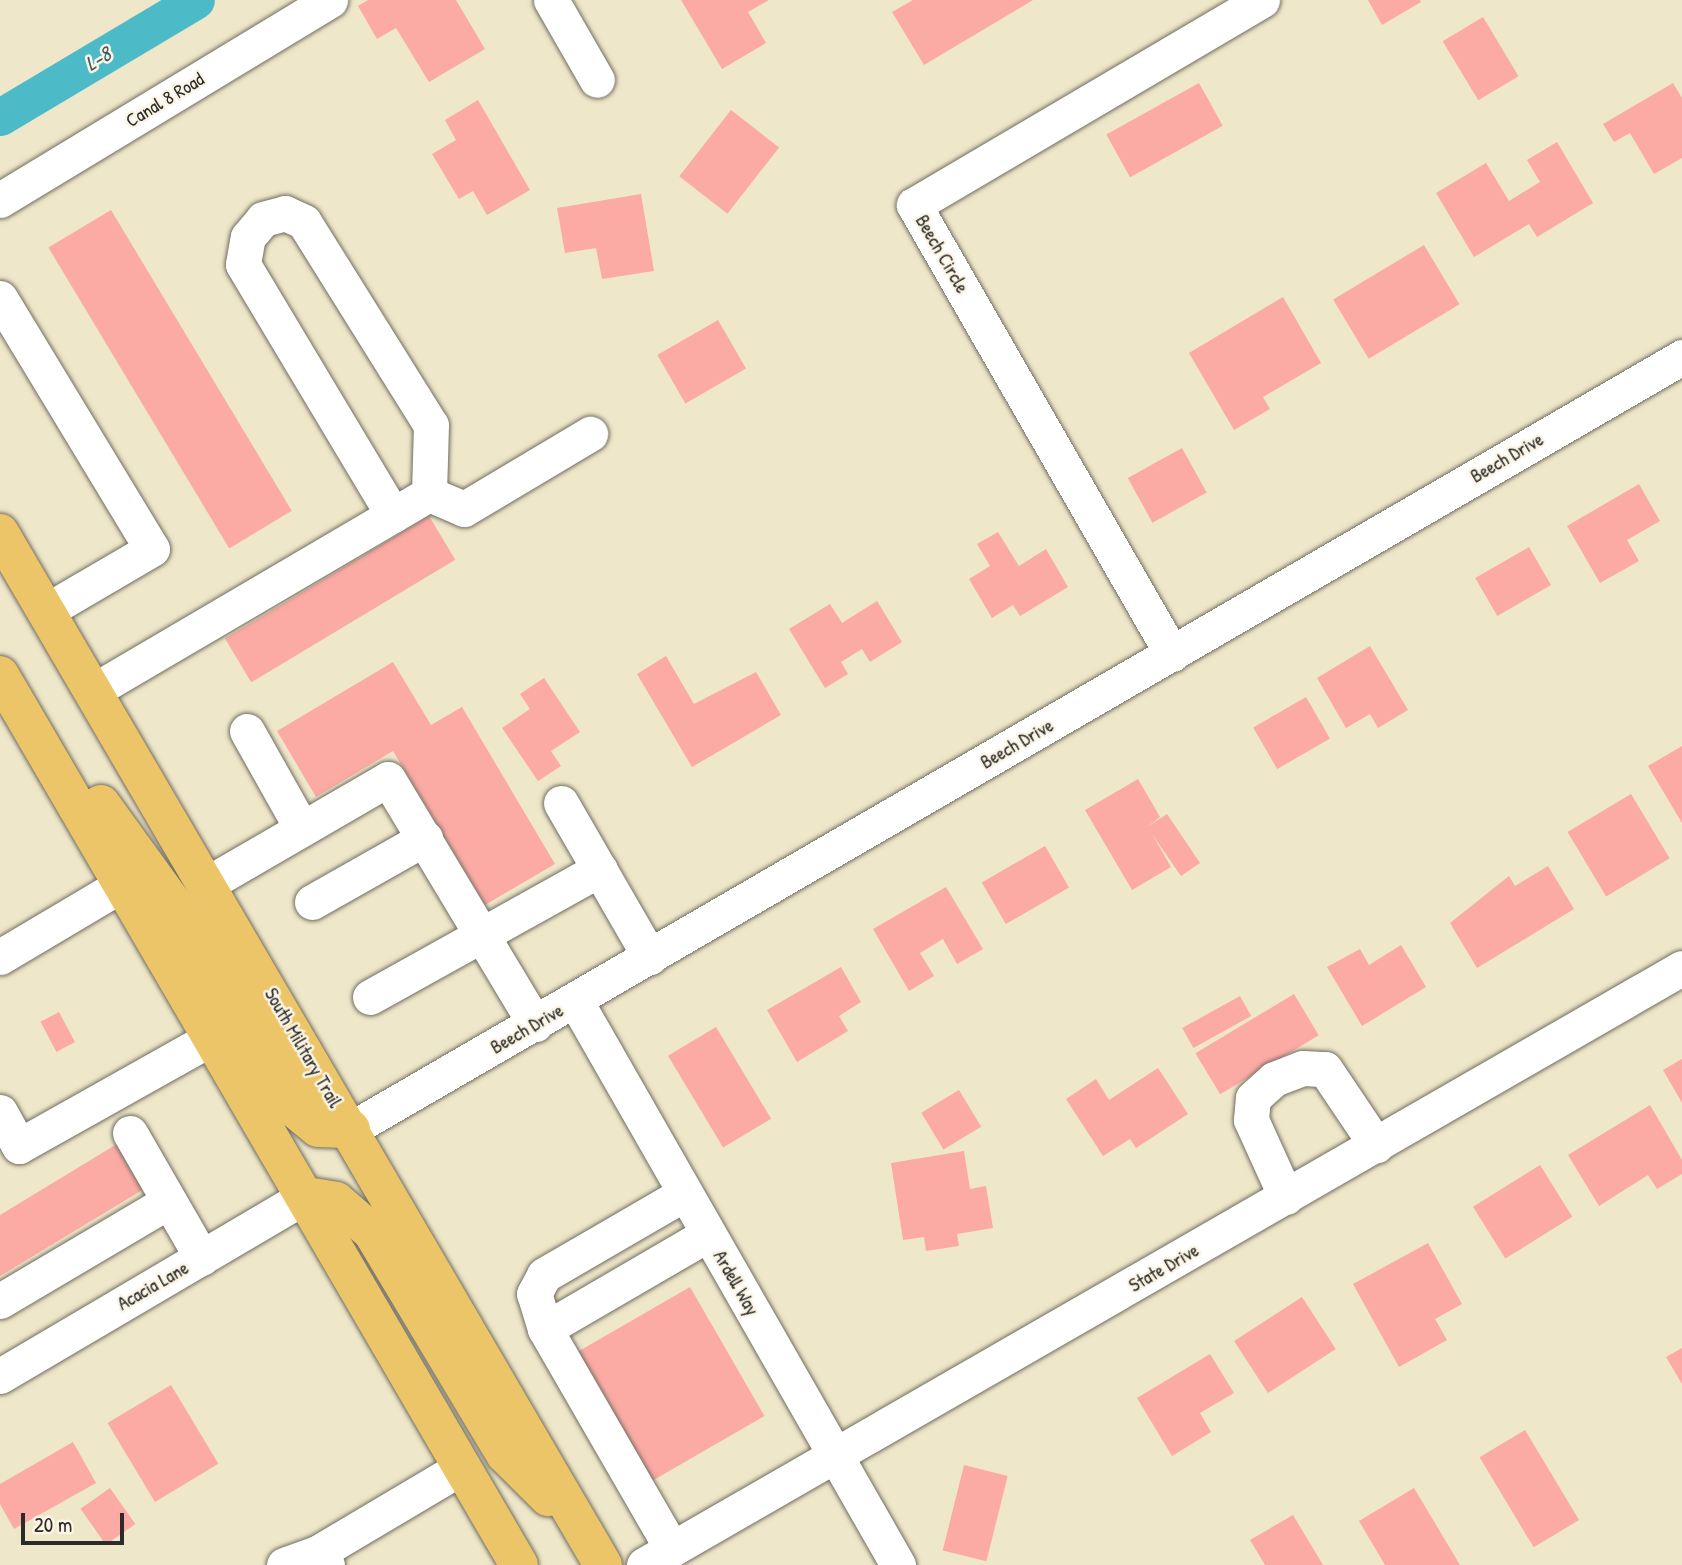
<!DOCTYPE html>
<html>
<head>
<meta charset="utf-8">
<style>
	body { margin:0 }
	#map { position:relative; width:1682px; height:1565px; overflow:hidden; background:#efe7c9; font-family:"Patrick Hand",sans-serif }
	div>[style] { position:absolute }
	.canal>* { height:37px; margin:-18.5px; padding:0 18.5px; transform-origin:18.5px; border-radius:18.5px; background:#4dbac8 }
	.building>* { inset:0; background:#fcaaa4; transform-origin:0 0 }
	.roads { filter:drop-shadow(0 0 2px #706d62) drop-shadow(0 0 2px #706d62) }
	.minor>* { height:35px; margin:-17.5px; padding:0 17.5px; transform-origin:17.5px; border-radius:17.5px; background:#fff }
	.major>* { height:38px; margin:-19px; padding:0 19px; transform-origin:19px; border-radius:19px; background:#edc569 }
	span { translate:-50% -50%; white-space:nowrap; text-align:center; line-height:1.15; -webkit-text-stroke:5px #fcf5e5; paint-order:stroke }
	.street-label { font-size:19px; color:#2b2b2b }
	.water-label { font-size:21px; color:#375d62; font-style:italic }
	.scale { position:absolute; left:21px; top:1513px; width:103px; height:32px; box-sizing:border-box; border:4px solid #2b2b2b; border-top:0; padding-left:9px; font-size:21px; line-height:24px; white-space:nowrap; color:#2b2b2b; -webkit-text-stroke:5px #fcf5e5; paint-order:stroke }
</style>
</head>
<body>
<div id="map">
	<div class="canal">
		<i style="left:0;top:117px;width:228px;rotate:-30.8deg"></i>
	</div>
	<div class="building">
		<i style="clip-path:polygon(368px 0,456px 0,485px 49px,429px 82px,396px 28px,377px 39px,358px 6px)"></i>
		<i style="clip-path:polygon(681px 0,769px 0,748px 12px,766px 43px,722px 69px)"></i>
		<i style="clip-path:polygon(913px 0,1033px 0,924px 65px,892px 12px)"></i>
		<i style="clip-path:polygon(1368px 0,1420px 0,1421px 2px,1382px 25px)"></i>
		<i style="left:1483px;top:17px;width:69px;height:47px;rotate:59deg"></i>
		<i style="left:1199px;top:83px;width:49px;height:106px;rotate:61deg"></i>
		<i style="clip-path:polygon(1673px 83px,1682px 98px,1682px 158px,1654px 174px,1630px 133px,1614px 142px,1603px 124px)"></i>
		<i style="clip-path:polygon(478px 100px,530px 190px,487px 215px,473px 191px,459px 199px,432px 154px,456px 140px,445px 120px)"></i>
		<i style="left:731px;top:110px;width:61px;height:84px;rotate:38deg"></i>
		<i style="clip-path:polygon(1557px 142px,1593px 203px,1537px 237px,1529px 224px,1474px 257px,1436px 193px,1486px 163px,1509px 201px,1540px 182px,1527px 160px)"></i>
		<i style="clip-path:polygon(641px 194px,654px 271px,602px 279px,596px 248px,565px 253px,557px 208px)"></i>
		<i style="left:111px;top:210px;width:351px;height:73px;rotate:59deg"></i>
		<i style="left:1424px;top:245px;width:69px;height:106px;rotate:59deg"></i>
		<i style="clip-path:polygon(1283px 297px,1321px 363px,1263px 397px,1270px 409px,1234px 430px,1189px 353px)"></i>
		<i style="left:718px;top:320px;width:56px;height:70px;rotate:60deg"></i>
		<i style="left:1182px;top:448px;width:51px;height:62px;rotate:61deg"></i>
		<i style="clip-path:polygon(1639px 484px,1660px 521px,1627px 540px,1639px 561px,1600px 583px,1567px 526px)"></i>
		<i style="left:429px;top:516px;width:51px;height:238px;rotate:59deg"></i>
		<i style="clip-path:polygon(998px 532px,1019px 566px,1046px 549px,1068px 587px,1020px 616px,1013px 605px,992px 618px,969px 579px,990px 566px,977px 544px)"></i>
		<i style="left:1529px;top:547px;width:44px;height:62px;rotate:60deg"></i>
		<i style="clip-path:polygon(877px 601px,902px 642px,870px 662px,862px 649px,841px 662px,848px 674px,825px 688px,789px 629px,830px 604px,842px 623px)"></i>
		<i style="clip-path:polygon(1370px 646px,1408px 710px,1378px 728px,1370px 714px,1346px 728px,1317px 678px)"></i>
		<i style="clip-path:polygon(666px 656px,694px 704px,756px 672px,781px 715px,692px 767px,637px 674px)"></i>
		<i style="clip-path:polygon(393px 662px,431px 725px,462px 707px,555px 864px,485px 905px,393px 751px,316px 797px,277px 731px)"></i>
		<i style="clip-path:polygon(544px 678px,580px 732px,551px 751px,561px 766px,538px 781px,502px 728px,530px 709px,520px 694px)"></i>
		<i style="left:1306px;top:697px;width:48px;height:61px;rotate:60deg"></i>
		<i style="clip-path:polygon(1682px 746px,1682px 823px,1648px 766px)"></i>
		<i style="clip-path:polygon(1138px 779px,1160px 817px,1147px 827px,1167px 814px,1200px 863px,1181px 876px,1152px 834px,1171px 867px,1132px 890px,1085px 810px)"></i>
		<i style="left:1631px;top:794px;width:75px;height:74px;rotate:59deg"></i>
		<i style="left:1045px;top:846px;width:48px;height:73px;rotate:60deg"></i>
		<i style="clip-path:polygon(1548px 866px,1574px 909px,1477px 968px,1450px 923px,1509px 876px,1515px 886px)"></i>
		<i style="clip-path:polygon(946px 887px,983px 949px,957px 964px,943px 939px,920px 953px,934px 976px,909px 991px,873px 929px)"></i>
		<i style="clip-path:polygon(1401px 945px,1426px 987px,1362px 1026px,1327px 967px,1360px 949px,1369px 965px)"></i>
		<i style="clip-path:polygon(841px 967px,861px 1002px,839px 1016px,848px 1031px,797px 1062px,767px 1010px)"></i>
		<i style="left:1294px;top:994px;width:48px;height:115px;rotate:59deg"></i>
		<i style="left:1240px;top:996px;width:23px;height:66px;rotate:61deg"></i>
		<i style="left:59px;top:1012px;width:34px;height:21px;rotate:62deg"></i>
		<i style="left:716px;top:1027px;width:107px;height:56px;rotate:59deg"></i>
		<i style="clip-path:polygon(1682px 1059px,1682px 1103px,1663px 1070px)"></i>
		<i style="clip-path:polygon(1158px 1068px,1188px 1114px,1136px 1148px,1130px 1139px,1103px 1156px,1066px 1099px,1096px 1079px,1109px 1100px)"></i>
		<i style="left:959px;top:1090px;width:43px;height:44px;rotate:59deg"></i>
		<i style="clip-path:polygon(1650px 1105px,1682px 1160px,1682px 1174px,1657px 1189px,1648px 1175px,1599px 1206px,1568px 1155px)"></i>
		<i style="clip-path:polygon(117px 1144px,144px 1189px,0 1276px,0 1215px)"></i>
		<i style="clip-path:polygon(964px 1151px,970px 1189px,986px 1186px,993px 1228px,957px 1234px,959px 1246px,926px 1251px,924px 1237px,903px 1240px,891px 1163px)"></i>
		<i style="left:1540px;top:1165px;width:61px;height:79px;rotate:58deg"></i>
		<i style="clip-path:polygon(1428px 1243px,1462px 1304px,1435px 1319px,1447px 1340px,1399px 1367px,1353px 1284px)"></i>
		<i style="left:690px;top:1287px;width:149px;height:138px;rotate:60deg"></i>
		<i style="left:1302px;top:1297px;width:62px;height:81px;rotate:57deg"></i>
		<i style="clip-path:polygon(1682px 1348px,1682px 1384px,1666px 1357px)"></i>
		<i style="clip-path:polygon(1210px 1354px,1234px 1393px,1200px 1413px,1211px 1432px,1172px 1456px,1137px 1398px)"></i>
		<i style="left:171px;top:1385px;width:92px;height:74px;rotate:59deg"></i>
		<i style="left:1525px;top:1430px;width:105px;height:53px;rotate:59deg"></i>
		<i style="clip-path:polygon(73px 1442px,96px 1483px,14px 1529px,0 1504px,0 1484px)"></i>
		<i style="left:964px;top:1465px;width:45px;height:88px;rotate:14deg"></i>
		<i style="left:110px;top:1488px;width:44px;height:36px;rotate:55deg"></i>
		<i style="clip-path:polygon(1414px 1488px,1460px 1565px,1385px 1565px,1359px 1521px)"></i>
		<i style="clip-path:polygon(1293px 1515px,1323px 1565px,1265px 1565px,1250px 1540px)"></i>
	</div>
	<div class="roads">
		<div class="minor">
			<i style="left:551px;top:0;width:92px;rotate:60.1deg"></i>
			<i style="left:0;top:200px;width:386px;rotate:-31.2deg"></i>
			<i style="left:0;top:298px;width:293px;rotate:58.8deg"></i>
			<i style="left:152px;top:549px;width:123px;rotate:149.7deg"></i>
			<i style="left:393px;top:515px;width:292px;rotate:-120.9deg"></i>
			<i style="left:243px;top:264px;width:27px;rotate:-80deg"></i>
			<i style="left:248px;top:237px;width:23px;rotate:-50deg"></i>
			<i style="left:263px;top:219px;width:23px;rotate:-15deg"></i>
			<i style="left:285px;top:213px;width:21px;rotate:25deg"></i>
			<i style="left:304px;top:222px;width:239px;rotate:58deg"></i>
			<i style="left:431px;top:425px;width:69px;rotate:91.7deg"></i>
			<i style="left:1172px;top:654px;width:518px;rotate:-119.88deg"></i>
			<i style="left:914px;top:205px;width:404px;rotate:-30.5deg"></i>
			<i style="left:93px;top:691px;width:389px;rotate:-30.4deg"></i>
			<i style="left:429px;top:494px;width:38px;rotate:23deg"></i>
			<i style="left:464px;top:509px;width:147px;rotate:-30.8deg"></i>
			<i style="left:247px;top:731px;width:112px;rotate:60.7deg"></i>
			<i style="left:561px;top:803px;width:178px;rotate:60deg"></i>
			<i style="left:207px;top:884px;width:209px;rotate:-30.1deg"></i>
			<i style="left:388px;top:779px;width:286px;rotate:59deg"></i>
			<i style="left:312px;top:902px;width:130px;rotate:-29.5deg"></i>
			<i style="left:0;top:957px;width:143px;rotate:-30.7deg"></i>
			<i style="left:370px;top:997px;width:263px;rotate:-29.1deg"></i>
			<i style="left:575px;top:1000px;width:651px;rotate:60.24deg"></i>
			<i style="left:0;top:1112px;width:39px;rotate:61deg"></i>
			<i style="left:19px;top:1146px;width:223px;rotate:-29.3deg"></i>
			<i style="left:351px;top:1129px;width:1539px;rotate:-30.11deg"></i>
			<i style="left:130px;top:1133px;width:144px;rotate:60.1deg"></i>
			<i style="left:1286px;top:1197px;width:85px;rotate:-114.4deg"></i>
			<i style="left:1251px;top:1120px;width:22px;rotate:-85deg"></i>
			<i style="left:1253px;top:1098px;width:28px;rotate:-42deg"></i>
			<i style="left:1274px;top:1079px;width:31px;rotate:-21deg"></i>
			<i style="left:1303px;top:1068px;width:22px;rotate:3deg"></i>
			<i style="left:1325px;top:1069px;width:92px;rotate:56.1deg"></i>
			<i style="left:0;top:1301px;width:196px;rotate:-30.6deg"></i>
			<i style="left:545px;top:1329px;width:189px;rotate:-30.2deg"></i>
			<i style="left:0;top:1376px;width:355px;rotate:-30.5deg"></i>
			<i style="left:672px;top:1549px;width:254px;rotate:-120deg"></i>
			<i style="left:545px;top:1329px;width:37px;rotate:-107deg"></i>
			<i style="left:534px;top:1294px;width:21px;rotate:-62deg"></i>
			<i style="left:544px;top:1275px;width:162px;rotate:-30.1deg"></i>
			<i style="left:319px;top:1552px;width:166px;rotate:-30.7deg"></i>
			<i style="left:284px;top:1565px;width:37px;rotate:-20deg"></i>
			<i style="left:319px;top:1552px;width:15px;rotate:58deg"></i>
			<i style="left:644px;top:1565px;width:1197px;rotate:-29.91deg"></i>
		</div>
		<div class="major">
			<i style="left:0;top:533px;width:1195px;rotate:59.7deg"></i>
			<i style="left:0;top:675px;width:1030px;rotate:59.75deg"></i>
			<i style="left:101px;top:804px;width:121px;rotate:54.1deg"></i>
			<i style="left:172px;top:902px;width:242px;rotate:59.2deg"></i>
			<i style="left:296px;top:1110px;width:28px;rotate:39deg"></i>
			<i style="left:318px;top:1128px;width:33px;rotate:2deg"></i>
			<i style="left:306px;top:1196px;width:30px;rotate:9deg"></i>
			<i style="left:336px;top:1201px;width:48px;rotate:40.7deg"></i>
			<i style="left:372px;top:1232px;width:259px;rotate:59.1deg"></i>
			<i style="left:505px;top:1454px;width:61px;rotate:45deg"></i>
		</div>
	</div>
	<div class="street-label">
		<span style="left:165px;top:100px;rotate:-31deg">Canal 8 Road</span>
		<span style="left:942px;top:254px;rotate:60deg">Beech Circle</span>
		<span style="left:1507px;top:458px;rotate:-30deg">Beech Drive</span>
		<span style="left:1017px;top:744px;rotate:-30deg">Beech Drive</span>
		<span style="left:527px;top:1029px;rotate:-30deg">Beech Drive</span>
		<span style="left:303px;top:1048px;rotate:60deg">South Military Trail</span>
		<span style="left:1164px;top:1268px;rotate:-30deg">State Drive</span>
		<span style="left:736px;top:1283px;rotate:60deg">Ardell Way</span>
		<span style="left:153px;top:1286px;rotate:-30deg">Acacia Lane</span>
	</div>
	<div class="water-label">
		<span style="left:98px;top:59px;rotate:-31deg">L-8</span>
	</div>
	<div class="scale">20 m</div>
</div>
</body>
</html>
